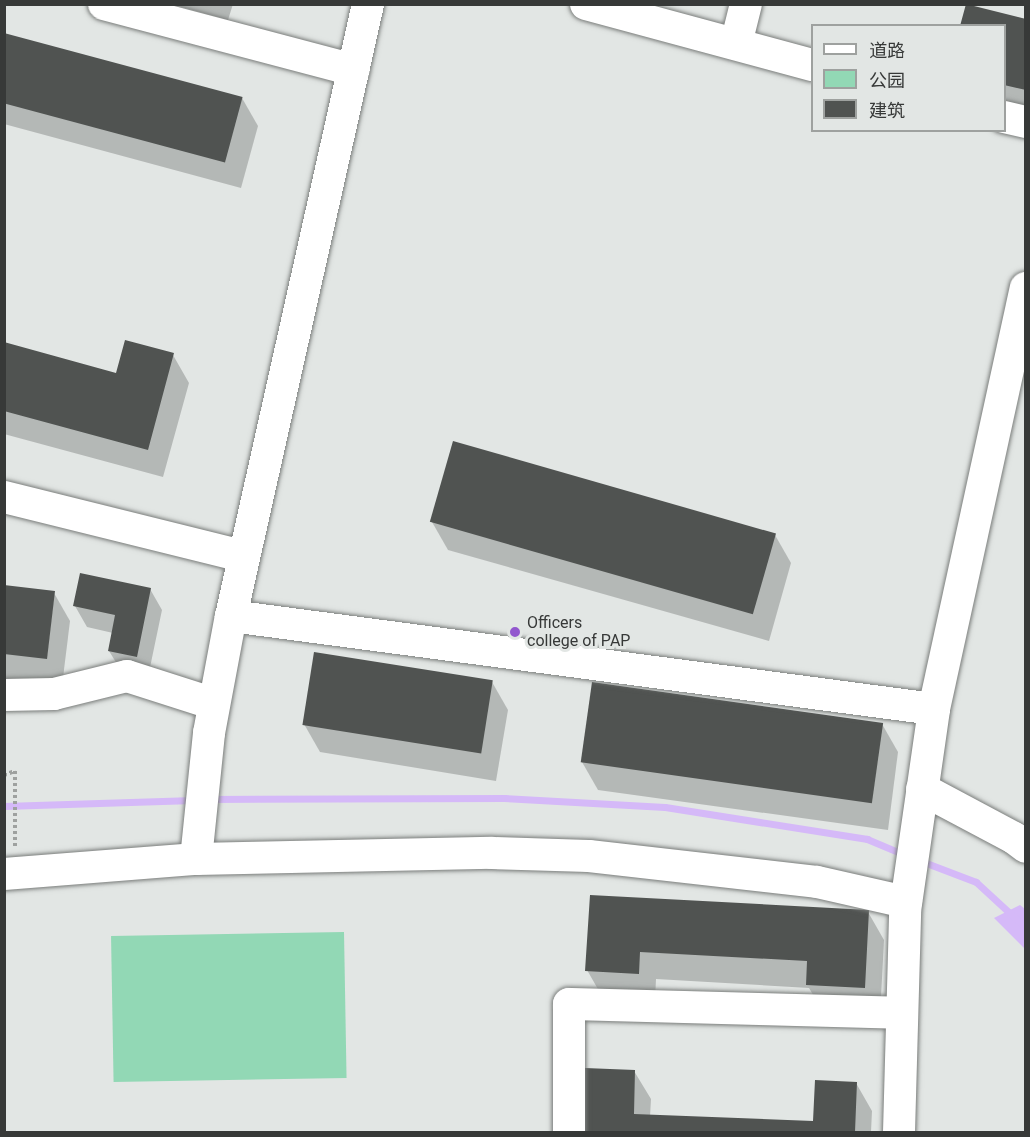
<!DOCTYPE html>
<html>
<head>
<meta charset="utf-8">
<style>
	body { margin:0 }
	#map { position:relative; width:1030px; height:1137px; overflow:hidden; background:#e2e6e4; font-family:Roboto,"Noto Sans SC",sans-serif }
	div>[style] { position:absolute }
	.green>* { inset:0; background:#92d8b5; transform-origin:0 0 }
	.water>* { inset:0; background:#d5b9f8 }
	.shadow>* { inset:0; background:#0003; transform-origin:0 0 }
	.stream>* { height:7px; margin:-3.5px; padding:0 3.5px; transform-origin:3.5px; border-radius:3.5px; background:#d5b9f8 }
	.building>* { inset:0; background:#505351; transform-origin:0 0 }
	.path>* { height:4px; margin-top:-2px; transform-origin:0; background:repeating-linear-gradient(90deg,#9ea19f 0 3px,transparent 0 6px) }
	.roads { filter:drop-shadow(0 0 2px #7a7d7b) drop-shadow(0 0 2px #7a7d7b) }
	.minor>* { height:32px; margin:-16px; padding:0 16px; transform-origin:16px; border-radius:16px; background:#fff }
	.dots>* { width:16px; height:16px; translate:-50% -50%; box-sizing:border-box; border:3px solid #e2e6e4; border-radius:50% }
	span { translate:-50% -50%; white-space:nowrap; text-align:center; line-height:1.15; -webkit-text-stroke:6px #e2e6e4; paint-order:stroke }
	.poi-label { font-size:16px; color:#373938 }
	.left { translate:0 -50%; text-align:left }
	.frame { position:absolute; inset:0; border:6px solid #373938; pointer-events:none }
	.legend { position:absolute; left:811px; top:24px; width:195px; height:108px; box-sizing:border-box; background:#e2e6e4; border:2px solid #9ea19f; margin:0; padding:8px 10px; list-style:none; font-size:18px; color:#373938 }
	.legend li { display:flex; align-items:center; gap:12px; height:30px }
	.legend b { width:30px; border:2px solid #9ea19f }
</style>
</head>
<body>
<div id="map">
	<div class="green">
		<i style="left:344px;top:932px;width:146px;height:233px;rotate:89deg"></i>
	</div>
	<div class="water">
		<i style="clip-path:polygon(1020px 905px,1025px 909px,1025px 949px,994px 918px)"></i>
	</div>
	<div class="shadow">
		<i style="clip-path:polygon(171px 4px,233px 4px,228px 20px)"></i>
		<i style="left:1026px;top:21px;width:92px;height:23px;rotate:90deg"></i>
		<i style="clip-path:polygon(4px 34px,242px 98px,258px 126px,241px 188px,4px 124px)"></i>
		<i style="clip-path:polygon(4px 344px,117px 374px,173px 355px,189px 383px,163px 477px,4px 434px)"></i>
		<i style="clip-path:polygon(432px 522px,775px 535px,791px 563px,769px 641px,448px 550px)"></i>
		<i style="clip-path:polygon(4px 587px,54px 593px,70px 621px,62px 686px,4px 680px)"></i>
		<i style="clip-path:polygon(150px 589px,162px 610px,148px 677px,122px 672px,109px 651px,113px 633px,87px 627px,75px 606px)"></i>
		<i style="clip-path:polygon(492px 682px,508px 710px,496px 781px,320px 752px,304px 724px)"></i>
		<i style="clip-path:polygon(882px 724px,898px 752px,888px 830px,598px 790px,582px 762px)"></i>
		<i style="clip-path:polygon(591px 896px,868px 912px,884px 940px,880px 1016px,824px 1013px,809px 988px,656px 979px,655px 1001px,603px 998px,587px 970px)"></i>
		<i style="clip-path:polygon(634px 1071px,651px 1099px,650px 1117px,815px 1123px,856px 1083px,872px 1111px,871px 1132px,584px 1132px)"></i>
	</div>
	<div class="stream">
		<i style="left:211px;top:799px;width:293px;rotate:-0.2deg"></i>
		<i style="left:504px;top:798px;width:161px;rotate:3.2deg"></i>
		<i style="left:665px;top:807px;width:205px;rotate:9deg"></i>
		<i style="left:867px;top:839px;width:41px;rotate:22.8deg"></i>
		<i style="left:4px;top:806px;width:190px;rotate:-1.8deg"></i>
		<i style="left:921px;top:861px;width:59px;rotate:20.9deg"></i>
		<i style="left:976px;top:882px;width:68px;rotate:42.6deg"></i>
	</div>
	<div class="building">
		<i style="clip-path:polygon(966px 4px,1026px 19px,1026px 90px,1004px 85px,1004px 26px,960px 26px)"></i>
		<i style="left:4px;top:33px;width:247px;height:68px;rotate:15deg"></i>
		<i style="clip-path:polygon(125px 340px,174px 353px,148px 450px,4px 411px,4px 342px,116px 373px)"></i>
		<i style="left:453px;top:441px;width:336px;height:84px;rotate:16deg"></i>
		<i style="clip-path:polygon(80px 573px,151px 588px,137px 657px,108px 651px,115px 615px,73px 606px)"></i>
		<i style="clip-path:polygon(4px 585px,55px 591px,47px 659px,4px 654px)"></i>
		<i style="left:314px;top:652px;width:181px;height:74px;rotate:9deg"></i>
		<i style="left:592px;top:682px;width:294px;height:81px;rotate:8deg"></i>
		<i style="clip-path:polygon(590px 895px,869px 910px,865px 988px,806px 985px,807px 961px,640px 952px,639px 974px,585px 971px)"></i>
		<i style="clip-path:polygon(585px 1068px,635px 1070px,634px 1114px,813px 1121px,815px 1080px,857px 1082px,855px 1132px,583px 1132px)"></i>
	</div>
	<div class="path">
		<i style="left:4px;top:775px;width:12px;rotate:-20deg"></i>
		<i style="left:15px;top:771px;width:75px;rotate:90deg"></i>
	</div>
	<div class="roads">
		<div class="minor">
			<i style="left:104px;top:4px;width:258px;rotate:14.8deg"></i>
			<i style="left:586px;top:4px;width:234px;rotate:15.1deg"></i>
			<i style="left:736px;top:44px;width:41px;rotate:-76deg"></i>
			<i style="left:1004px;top:117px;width:23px;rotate:13deg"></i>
			<i style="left:4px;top:497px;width:246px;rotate:13.9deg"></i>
			<i style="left:231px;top:616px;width:709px;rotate:7.54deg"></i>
			<i style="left:4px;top:695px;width:50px;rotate:-1.1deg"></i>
			<i style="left:54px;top:694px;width:75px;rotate:-13.9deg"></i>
			<i style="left:127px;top:676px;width:91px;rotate:17.8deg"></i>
			<i style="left:922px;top:789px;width:104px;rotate:28deg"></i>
			<i style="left:1014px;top:838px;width:15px;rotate:37deg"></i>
			<i style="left:196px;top:859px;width:127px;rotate:-84.1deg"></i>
			<i style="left:209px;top:733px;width:119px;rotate:-79.4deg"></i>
			<i style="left:231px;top:616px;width:627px;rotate:-77.38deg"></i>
			<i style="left:4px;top:874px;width:193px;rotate:-4.5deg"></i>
			<i style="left:196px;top:859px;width:296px;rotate:-1.2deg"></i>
			<i style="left:492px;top:853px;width:97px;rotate:1.8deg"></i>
			<i style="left:589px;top:856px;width:229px;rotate:6.5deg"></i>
			<i style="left:817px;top:882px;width:91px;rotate:12.7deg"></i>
			<i style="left:569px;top:1132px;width:128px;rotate:-90deg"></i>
			<i style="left:569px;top:1004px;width:333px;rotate:1.5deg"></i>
			<i style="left:899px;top:1132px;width:221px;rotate:-88.4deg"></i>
			<i style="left:905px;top:911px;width:204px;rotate:-81.8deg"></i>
			<i style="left:934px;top:709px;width:431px;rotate:-77.7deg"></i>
		</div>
	</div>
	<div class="dots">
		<i style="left:515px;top:632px;background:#9257ce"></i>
	</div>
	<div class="poi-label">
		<span class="left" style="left:527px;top:632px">Officers<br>college of PAP</span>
	</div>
	<div class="frame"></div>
	<ul class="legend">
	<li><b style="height:8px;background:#fff"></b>道路</li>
	<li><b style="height:16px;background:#92d8b5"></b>公园</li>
	<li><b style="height:16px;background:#505351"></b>建筑</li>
	</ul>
</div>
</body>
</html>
